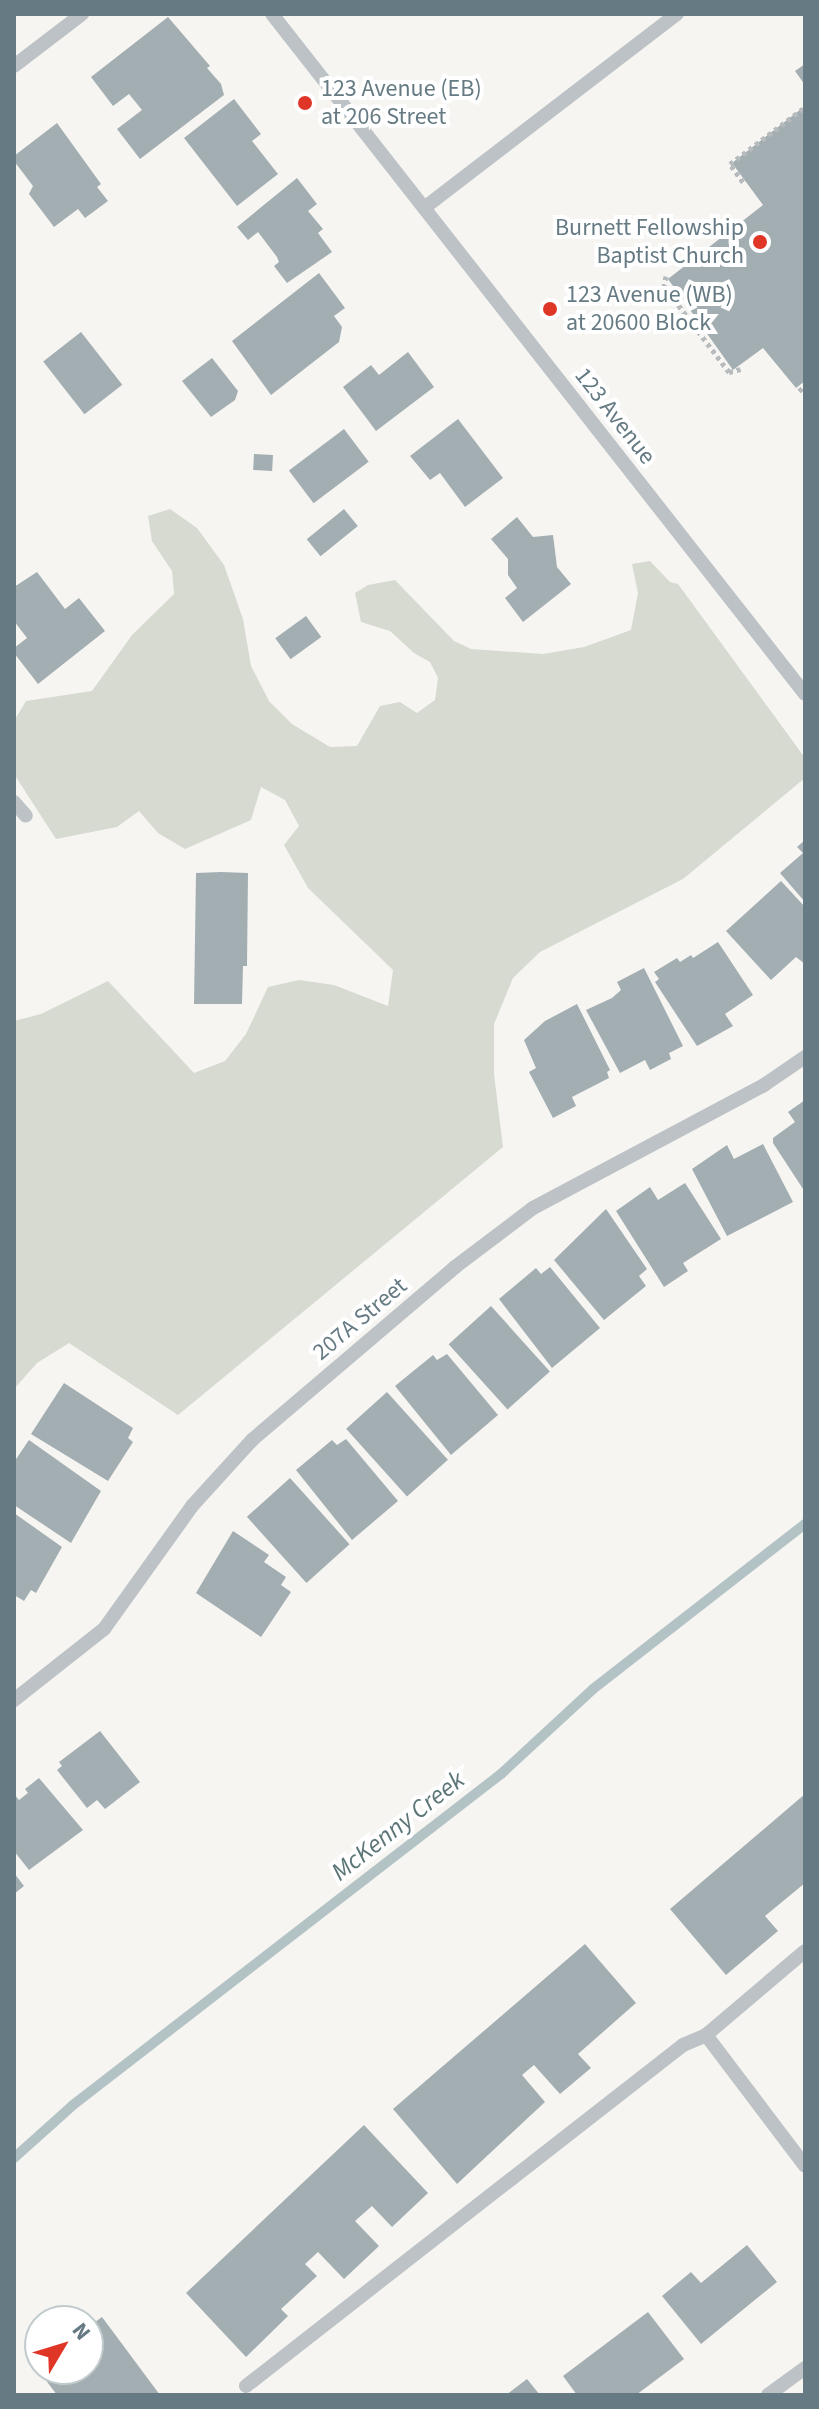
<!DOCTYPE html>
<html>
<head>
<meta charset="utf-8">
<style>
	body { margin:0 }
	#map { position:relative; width:819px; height:2409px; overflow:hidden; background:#f6f5f2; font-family:"Source Sans 3",sans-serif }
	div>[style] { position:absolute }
	.green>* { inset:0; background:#d6dad1 }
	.stream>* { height:10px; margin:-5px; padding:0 5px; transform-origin:5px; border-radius:5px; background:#b3c3c5 }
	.building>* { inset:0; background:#a3aeb2; transform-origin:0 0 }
	.path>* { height:5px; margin-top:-2.5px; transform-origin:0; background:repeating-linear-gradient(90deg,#b7bbbd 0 4px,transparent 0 8px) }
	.minor>* { height:14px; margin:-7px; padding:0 7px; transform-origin:7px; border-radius:7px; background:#bcc2c5 }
	.dots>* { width:22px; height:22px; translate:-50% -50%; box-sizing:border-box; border:4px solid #fff; border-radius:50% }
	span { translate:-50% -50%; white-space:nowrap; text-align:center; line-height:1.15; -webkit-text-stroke:8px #fff; paint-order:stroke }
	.poi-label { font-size:24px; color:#657a83 }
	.left { translate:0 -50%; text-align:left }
	.right { translate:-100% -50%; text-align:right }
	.street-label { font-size:24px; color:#657a83 }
	.water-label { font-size:26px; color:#5c7678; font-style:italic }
	.frame { position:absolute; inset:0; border:16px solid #657a83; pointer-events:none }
	.north { position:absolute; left:24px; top:2305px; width:80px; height:80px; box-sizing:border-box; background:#fff; border:2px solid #c1cacd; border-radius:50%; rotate:52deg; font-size:22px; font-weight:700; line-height:32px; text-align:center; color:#657a83 }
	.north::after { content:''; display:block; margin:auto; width:28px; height:36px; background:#e03628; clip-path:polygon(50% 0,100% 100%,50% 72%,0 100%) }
</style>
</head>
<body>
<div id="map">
	<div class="green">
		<i style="clip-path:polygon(170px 509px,197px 528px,224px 565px,243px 619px,251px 666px,269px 701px,292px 724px,330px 747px,357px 746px,380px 706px,400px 702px,417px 713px,435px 700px,438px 678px,430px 662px,414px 653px,390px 631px,361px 622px,355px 593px,368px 585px,395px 580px,454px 641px,471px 649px,543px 654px,584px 647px,631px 630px,638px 593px,632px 564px,650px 561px,670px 582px,678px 584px,805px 758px,805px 778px,683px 879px,540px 952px,513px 978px,494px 1024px,494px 1074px,503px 1147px,178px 1415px,69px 1343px,37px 1363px,14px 1389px,14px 1021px,41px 1014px,108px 981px,194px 1073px,225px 1061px,246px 1034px,268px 987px,299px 980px,334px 985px,388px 1006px,393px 970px,308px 888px,284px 845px,299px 826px,285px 800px,261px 787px,251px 820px,185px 849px,158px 833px,139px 811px,117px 827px,56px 839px,14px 774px,14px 721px,26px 701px,92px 691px,132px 635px,174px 594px,172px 571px,152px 541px,148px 516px)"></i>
	</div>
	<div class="stream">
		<i style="left:14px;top:2158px;width:79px;rotate:-41.9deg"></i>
		<i style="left:73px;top:2105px;width:541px;rotate:-37.72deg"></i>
		<i style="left:501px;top:1774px;width:125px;rotate:-42.7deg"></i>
		<i style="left:593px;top:1689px;width:269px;rotate:-37.9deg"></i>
	</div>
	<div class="building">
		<i style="clip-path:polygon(168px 17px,210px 66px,207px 68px,221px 84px,224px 95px,140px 159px,117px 129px,142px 110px,129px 94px,113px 106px,91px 77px)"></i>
		<i style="clip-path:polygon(805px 64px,805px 85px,795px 71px)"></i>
		<i style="clip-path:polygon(234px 99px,261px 134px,252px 141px,278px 174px,237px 206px,184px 138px)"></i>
		<i style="clip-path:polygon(805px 106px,805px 381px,796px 388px,763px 348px,733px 370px,668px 279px,763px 205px,732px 163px)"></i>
		<i style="clip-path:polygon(57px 123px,101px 184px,97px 187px,108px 201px,85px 218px,78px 209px,54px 227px,29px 194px,33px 186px,14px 161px,14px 156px)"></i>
		<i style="clip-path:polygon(297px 178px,317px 204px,308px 211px,323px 229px,318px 233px,332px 252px,287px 283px,274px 266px,279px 262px,277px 257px,258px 232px,248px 240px,237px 227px)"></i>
		<i style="clip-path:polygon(319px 273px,345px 308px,334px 316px,342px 327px,339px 342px,271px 395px,232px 341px)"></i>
		<i style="left:81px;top:332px;width:67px;height:48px;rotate:52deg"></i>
		<i style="clip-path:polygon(408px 352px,434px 387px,376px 431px,343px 387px,371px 365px,379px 375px)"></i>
		<i style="clip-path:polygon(212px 358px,238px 391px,235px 400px,211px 417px,182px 381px)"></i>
		<i style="clip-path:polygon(458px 419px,503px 478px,465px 507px,440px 473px,430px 480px,410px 456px)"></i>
		<i style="left:344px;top:429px;width:41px;height:69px;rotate:53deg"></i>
		<i style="left:254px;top:454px;width:19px;height:16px;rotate:3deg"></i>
		<i style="left:344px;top:509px;width:22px;height:48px;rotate:51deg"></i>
		<i style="clip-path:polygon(517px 517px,533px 537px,553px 535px,557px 567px,571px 584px,523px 622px,505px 598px,517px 588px,508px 575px,508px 559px,491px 539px)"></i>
		<i style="clip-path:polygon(37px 572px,65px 609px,79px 598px,105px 631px,38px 684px,14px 653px,14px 648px,27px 638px,14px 621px,14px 587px)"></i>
		<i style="left:306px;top:616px;width:26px;height:38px;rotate:54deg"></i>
		<i style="clip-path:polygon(805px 840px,805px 902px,780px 873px,803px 853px,797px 847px)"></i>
		<i style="clip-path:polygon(221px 872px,248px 873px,247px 966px,243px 966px,242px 1004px,194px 1004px,196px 873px)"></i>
		<i style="clip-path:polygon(781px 881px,805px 907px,805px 964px,796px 957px,771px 980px,726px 931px)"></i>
		<i style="clip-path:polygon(718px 942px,753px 995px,725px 1014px,733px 1026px,697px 1046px,655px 982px,659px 979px,654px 972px,677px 958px,680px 962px,691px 955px,693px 958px)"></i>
		<i style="clip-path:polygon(644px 968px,683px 1046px,669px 1053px,671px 1059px,650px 1070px,645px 1060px,620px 1073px,586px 1010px,612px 998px,621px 990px,617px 982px)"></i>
		<i style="clip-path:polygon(577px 1004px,610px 1070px,607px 1072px,609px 1078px,572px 1097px,576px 1106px,553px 1118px,529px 1072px,536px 1068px,524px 1040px,545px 1021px)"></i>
		<i style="clip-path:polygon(805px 1100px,805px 1192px,773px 1143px,773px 1138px,795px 1122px,788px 1112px)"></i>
		<i style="clip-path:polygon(763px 1144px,793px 1202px,727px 1236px,692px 1169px,727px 1145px,734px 1159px)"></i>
		<i style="clip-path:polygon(685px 1183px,721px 1239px,683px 1263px,688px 1271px,664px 1287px,616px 1211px,650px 1187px,658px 1200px)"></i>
		<i style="clip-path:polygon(606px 1209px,647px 1269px,639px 1276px,646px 1286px,604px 1320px,554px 1260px)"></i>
		<i style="clip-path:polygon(550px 1267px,600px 1328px,552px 1368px,499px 1299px,536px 1268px,541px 1274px)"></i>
		<i style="left:491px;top:1306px;width:88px;height:57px;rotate:48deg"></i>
		<i style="clip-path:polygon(447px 1354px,498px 1415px,451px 1455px,395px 1386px,433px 1355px,437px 1360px)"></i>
		<i style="clip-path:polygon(64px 1383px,133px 1428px,128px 1438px,133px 1442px,108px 1481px,31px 1434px)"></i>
		<i style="left:387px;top:1392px;width:91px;height:55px;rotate:48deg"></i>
		<i style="clip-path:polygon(346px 1439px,398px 1501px,352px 1540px,296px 1470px,332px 1440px,337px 1445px)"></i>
		<i style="clip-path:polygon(29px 1440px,101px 1491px,71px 1543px,14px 1505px,14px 1462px)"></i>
		<i style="left:290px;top:1478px;width:89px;height:58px;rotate:48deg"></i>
		<i style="clip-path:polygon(14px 1513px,62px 1547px,36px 1593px,31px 1590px,24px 1601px,14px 1595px)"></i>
		<i style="clip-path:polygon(233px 1531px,269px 1555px,264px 1562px,286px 1577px,281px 1585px,291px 1592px,261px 1637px,196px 1593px)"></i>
		<i style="clip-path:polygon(100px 1731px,140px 1782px,105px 1809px,97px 1800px,87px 1808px,57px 1770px,62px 1766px,59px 1762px)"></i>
		<i style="clip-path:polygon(39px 1778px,83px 1830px,29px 1870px,14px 1851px,14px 1794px,19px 1800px,28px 1793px,25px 1789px)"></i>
		<i style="clip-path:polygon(805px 1794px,805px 1883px,765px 1916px,778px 1931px,726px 1975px,670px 1909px)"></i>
		<i style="clip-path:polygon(14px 1873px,24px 1886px,14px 1894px)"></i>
		<i style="clip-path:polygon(585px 1944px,636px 2003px,578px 2054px,591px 2068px,560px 2094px,534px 2065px,522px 2075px,545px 2102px,457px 2184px,393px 2109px)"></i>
		<i style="clip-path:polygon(364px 2125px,428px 2193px,392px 2227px,372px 2206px,355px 2221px,379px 2246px,344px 2279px,318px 2252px,305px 2264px,317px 2276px,281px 2309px,288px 2316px,246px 2357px,186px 2293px)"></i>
		<i style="clip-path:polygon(747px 2245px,777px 2282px,701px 2344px,662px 2296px,691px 2272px,701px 2283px)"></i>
		<i style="clip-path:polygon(648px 2312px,684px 2359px,636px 2395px,577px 2395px,563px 2376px)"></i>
		<i style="clip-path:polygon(102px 2317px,160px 2395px,57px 2395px,36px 2367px,40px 2364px,40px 2369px,88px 2369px,88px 2327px)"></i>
		<i style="clip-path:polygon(527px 2379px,540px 2395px,506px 2395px)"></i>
	</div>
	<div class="path">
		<i style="left:743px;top:182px;width:22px;rotate:-126deg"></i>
		<i style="left:730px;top:164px;width:94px;rotate:-37.2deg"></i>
		<i style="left:666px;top:276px;width:10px;rotate:101deg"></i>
		<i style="left:664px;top:286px;width:108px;rotate:52.9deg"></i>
		<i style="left:729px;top:372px;width:12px;rotate:-14deg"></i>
		<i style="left:799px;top:391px;width:8px;rotate:-40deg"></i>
	</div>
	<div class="minor">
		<i style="left:272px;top:14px;width:864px;rotate:51.91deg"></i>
		<i style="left:14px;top:66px;width:86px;rotate:-37.4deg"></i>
		<i style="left:424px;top:208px;width:319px;rotate:-37.5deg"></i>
		<i style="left:14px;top:802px;width:18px;rotate:49deg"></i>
		<i style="left:14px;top:1700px;width:115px;rotate:-38.3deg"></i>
		<i style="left:104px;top:1629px;width:151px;rotate:-54.4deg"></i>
		<i style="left:192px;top:1506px;width:89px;rotate:-47.7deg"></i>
		<i style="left:252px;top:1440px;width:267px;rotate:-40.4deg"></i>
		<i style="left:455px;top:1267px;width:98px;rotate:-37.1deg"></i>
		<i style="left:533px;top:1208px;width:262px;rotate:-28deg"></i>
		<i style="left:764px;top:1085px;width:50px;rotate:-34.3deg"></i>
		<i style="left:706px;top:2035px;width:164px;rotate:52.9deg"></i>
		<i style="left:246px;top:2386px;width:554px;rotate:-37.97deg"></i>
		<i style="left:683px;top:2045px;width:25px;rotate:-23deg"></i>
		<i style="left:706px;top:2035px;width:130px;rotate:-40.3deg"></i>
		<i style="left:768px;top:2395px;width:46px;rotate:-36.1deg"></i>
	</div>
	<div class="dots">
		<i style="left:305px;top:103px;background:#e03628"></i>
		<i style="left:760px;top:242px;background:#e03628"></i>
		<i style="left:550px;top:309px;background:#e03628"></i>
	</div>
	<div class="poi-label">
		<span class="left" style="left:321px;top:103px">123 Avenue (EB)<br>at 206 Street</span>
		<span class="right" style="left:744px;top:242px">Burnett Fellowship<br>Baptist Church</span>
		<span class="left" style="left:566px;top:309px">123 Avenue (WB)<br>at 20600 Block</span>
	</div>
	<div class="street-label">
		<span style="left:615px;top:416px;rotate:52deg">123 Avenue</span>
		<span style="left:360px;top:1319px;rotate:-40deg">207A Street</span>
	</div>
	<div class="water-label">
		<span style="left:398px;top:1826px;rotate:-38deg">McKenny Creek</span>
	</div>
	<div class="frame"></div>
	<div class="north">N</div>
</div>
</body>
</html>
